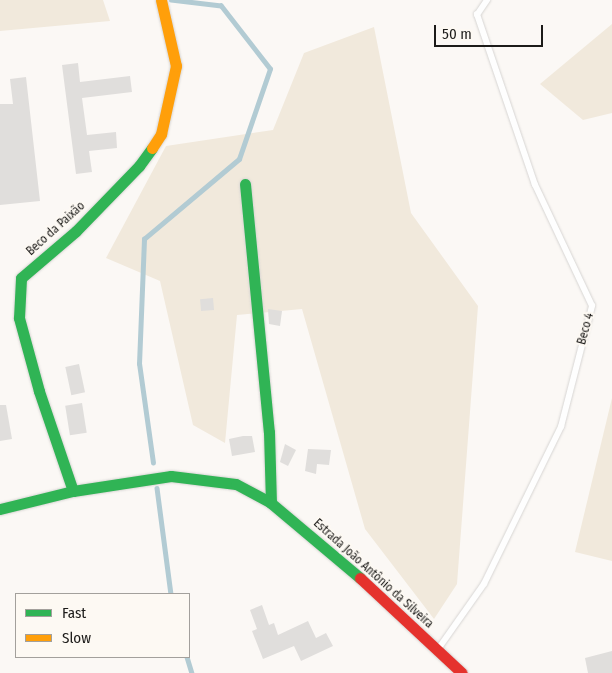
<!DOCTYPE html>
<html>
<head>
<meta charset="utf-8">
<style>
	body { margin:0 }
	#map { position:relative; width:612px; height:673px; overflow:hidden; background:#fbf8f5; font-family:"Fira Sans Condensed",sans-serif }
	div>[style] { position:absolute }
	.green>* { inset:0; background:#f1e9dc }
	.stream>* { height:4.5px; margin:-2.25px; padding:0 2.25px; transform-origin:2.25px; border-radius:2.25px; background:#b2cbd3 }
	.building>* { inset:0; background:#e0dedc; transform-origin:0 0 }
	.roads { filter:drop-shadow(0 0 1px #d7d5d3) drop-shadow(0 0 1px #d7d5d3) }
	.lane>* { height:5.5px; margin:-2.75px; padding:0 2.75px; transform-origin:2.75px; border-radius:2.75px; background:#fefefe }
	.fast>* { height:11px; margin:-5.5px; padding:0 5.5px; transform-origin:5.5px; border-radius:5.5px; background:#30b455 }
	.slow>* { height:11px; margin:-5.5px; padding:0 5.5px; transform-origin:5.5px; border-radius:5.5px; background:#ff9f0a }
	.jam>* { height:11px; margin:-5.5px; padding:0 5.5px; transform-origin:5.5px; border-radius:5.5px; background:#e5322d }
	span { translate:-50% -50%; white-space:nowrap; text-align:center; line-height:1.15; -webkit-text-stroke:4px #fdf9f3; paint-order:stroke }
	.street-label { font-size:12px; color:#1c1b19 }
	.legend { position:absolute; left:15px; top:593px; width:175px; height:65px; box-sizing:border-box; background:#fdf9f3; border:1px solid #a3a09c; margin:0; padding:6px 9px; list-style:none; font-size:15px; color:#1c1b19 }
	.legend li { display:flex; align-items:center; gap:10px; height:25px }
	.legend b { width:25px; border:1px solid #a3a09c }
	.scale { position:absolute; left:434px; top:25px; width:109px; height:22px; box-sizing:border-box; border:2px solid #1c1b19; border-top:0; padding-left:6px; font-size:15px; line-height:18px; white-space:nowrap; color:#1c1b19; -webkit-text-stroke:4px #fdf9f3; paint-order:stroke }
</style>
</head>
<body>
<div id="map">
	<div class="green">
		<i style="clip-path:polygon(0 0,103px 0,110px 21px,0 31px)"></i>
		<i style="clip-path:polygon(612px 24px,612px 113px,583px 120px,540px 84px)"></i>
		<i style="clip-path:polygon(374px 27px,411px 213px,478px 306px,457px 584px,434px 619px,365px 529px,302px 309px,237px 315px,225px 443px,193px 425px,160px 281px,106px 258px,166px 146px,273px 130px,304px 53px)"></i>
		<i style="clip-path:polygon(612px 398px,612px 561px,575px 552px)"></i>
	</div>
	<div class="stream">
		<i style="left:153px;top:463px;width:100px;rotate:-98deg"></i>
		<i style="left:139px;top:364px;width:125px;rotate:-87.7deg"></i>
		<i style="left:144px;top:239px;width:124px;rotate:-40.1deg"></i>
		<i style="left:239px;top:159px;width:95px;rotate:-71deg"></i>
		<i style="left:270px;top:69px;width:80px;rotate:-127.9deg"></i>
		<i style="left:221px;top:6px;width:50px;rotate:-173.2deg"></i>
		<i style="left:157px;top:488px;width:107px;rotate:82.5deg"></i>
		<i style="left:187px;top:657px;width:17px;rotate:73deg"></i>
	</div>
	<div class="building">
		<i style="clip-path:polygon(78px 63px,80px 82px,130px 76px,132px 92px,82px 98px,87px 135px,116px 132px,117px 148px,89px 151px,92px 172px,76px 174px,62px 65px)"></i>
		<i style="clip-path:polygon(26px 77px,40px 201px,0 205px,0 104px,13px 104px,10px 79px)"></i>
		<i style="left:213px;top:298px;width:12px;height:13px;rotate:85deg"></i>
		<i style="clip-path:polygon(268px 309px,282px 311px,280px 326px,269px 324px)"></i>
		<i style="left:79px;top:364px;width:29px;height:14px;rotate:78deg"></i>
		<i style="left:82px;top:403px;width:30px;height:17px;rotate:81deg"></i>
		<i style="clip-path:polygon(0 405px,6px 405px,12px 439px,0 441px)"></i>
		<i style="clip-path:polygon(243px 436px,252px 436px,255px 452px,232px 456px,229px 439px)"></i>
		<i style="clip-path:polygon(285px 444px,296px 450px,288px 466px,280px 462px)"></i>
		<i style="clip-path:polygon(308px 449px,331px 450px,329px 465px,317px 464px,316px 474px,305px 471px)"></i>
		<i style="clip-path:polygon(262px 605px,269px 625px,274px 623px,278px 635px,308px 621px,316px 638px,326px 633px,333px 646px,301px 661px,294px 646px,263px 659px,252px 631px,257px 629px,250px 610px)"></i>
		<i style="clip-path:polygon(612px 651px,612px 673px,588px 673px,585px 658px)"></i>
	</div>
	<div class="roads">
		<div class="lane">
			<i style="left:439px;top:648px;width:78px;rotate:-54.9deg"></i>
			<i style="left:484px;top:584px;width:175px;rotate:-63.9deg"></i>
			<i style="left:561px;top:427px;width:125px;rotate:-75.6deg"></i>
			<i style="left:592px;top:306px;width:134px;rotate:-115.2deg"></i>
			<i style="left:535px;top:185px;width:180px;rotate:-108.8deg"></i>
			<i style="left:477px;top:15px;width:18px;rotate:-56deg"></i>
		</div>
		<div class="fast">
			<i style="left:245px;top:184px;width:249px;rotate:84.5deg"></i>
			<i style="left:269px;top:432px;width:71px;rotate:88.4deg"></i>
			<i style="left:73px;top:491px;width:106px;rotate:-108.8deg"></i>
			<i style="left:39px;top:391px;width:76px;rotate:-105.3deg"></i>
			<i style="left:19px;top:318px;width:40px;rotate:-87.1deg"></i>
			<i style="left:21px;top:278px;width:72px;rotate:-40.5deg"></i>
			<i style="left:76px;top:231px;width:91px;rotate:-45.9deg"></i>
			<i style="left:139px;top:166px;width:22px;rotate:-54deg"></i>
			<i style="left:0;top:509px;width:75px;rotate:-13.9deg"></i>
			<i style="left:73px;top:491px;width:99px;rotate:-8.7deg"></i>
			<i style="left:171px;top:476px;width:65px;rotate:7deg"></i>
			<i style="left:236px;top:484px;width:40px;rotate:28deg"></i>
			<i style="left:271px;top:503px;width:116px;rotate:40.1deg"></i>
		</div>
		<div class="slow">
			<i style="left:152px;top:148px;width:17px;rotate:-57deg"></i>
			<i style="left:161px;top:134px;width:70px;rotate:-77.6deg"></i>
			<i style="left:176px;top:66px;width:68px;rotate:-102.8deg"></i>
		</div>
		<div class="jam">
			<i style="left:360px;top:578px;width:139px;rotate:43deg"></i>
		</div>
	</div>
	<div class="street-label">
		<span style="left:56px;top:229px;rotate:-42deg">Beco da Paixão</span>
		<span style="left:586px;top:329px;rotate:-75deg">Beco 4</span>
		<span style="left:373px;top:574px;rotate:42deg">Estrada João Antônio da Silveira</span>
	</div>
	<ul class="legend">
	<li><b style="height:6px;background:#30b455"></b>Fast</li>
	<li><b style="height:6px;background:#ff9f0a"></b>Slow</li>
	</ul>
	<div class="scale">50 m</div>
</div>
</body>
</html>
